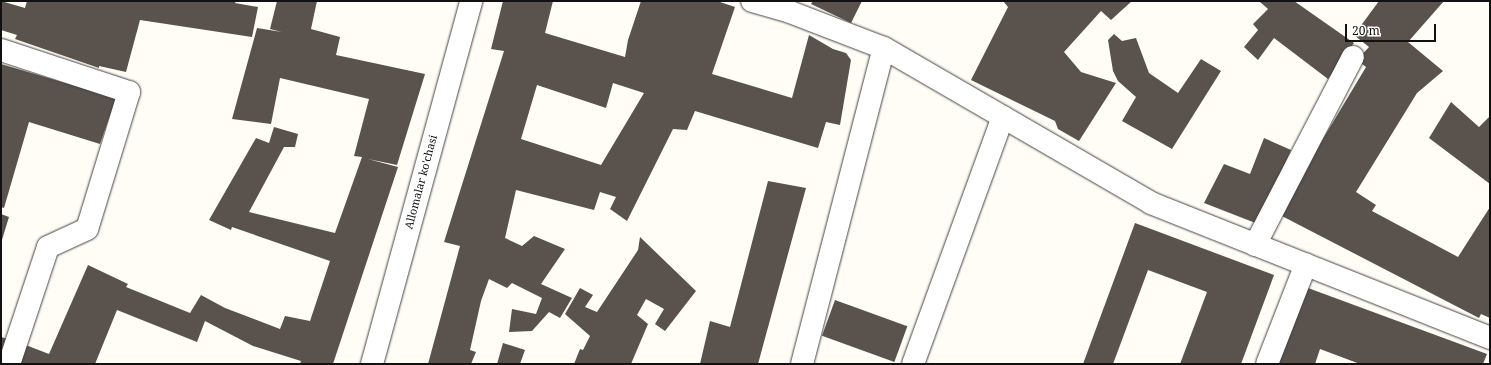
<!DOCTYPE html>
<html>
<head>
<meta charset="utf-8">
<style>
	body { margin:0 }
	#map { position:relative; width:1491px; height:365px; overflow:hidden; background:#fffdf5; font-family:"Noto Serif",serif }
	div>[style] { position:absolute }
	.building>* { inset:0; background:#5a524d; transform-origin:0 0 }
	.roads { filter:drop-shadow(0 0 1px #444) drop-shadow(0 0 1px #444) }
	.street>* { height:22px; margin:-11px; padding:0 11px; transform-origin:11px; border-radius:11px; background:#fff }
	span { translate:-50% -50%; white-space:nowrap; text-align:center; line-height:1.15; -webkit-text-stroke:4px #fff; paint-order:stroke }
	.street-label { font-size:11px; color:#111 }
	.frame { position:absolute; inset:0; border:2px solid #111; pointer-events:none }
	.scale { position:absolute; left:1345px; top:24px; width:91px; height:18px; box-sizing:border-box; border:2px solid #111; border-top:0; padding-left:5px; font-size:12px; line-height:14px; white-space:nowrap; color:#111; -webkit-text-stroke:3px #fff; paint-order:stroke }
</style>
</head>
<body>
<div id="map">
	<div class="building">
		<i style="clip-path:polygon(1px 1px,25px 8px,27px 1px,236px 1px,235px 3px,258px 7px,252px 37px,140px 20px,126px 72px,99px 66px,99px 68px,15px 39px,17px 35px,1px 30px)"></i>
		<i style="clip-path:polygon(277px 1px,317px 1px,311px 29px,340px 37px,336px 55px,425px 74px,397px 165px,368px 159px,398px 167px,333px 364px,300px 364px,301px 361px,253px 346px,205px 321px,197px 342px,117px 310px,95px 364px,16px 364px,23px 344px,49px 354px,88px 265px,128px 284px,126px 287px,190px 313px,201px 295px,225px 308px,280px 329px,285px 316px,310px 321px,330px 261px,232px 227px,231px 230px,209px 220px,256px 138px,269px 143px,274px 127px,298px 134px,295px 147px,284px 147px,249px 212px,335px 233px,362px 157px,354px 156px,369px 99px,280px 78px,271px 124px,232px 119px,257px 28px,282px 32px,270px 29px)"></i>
		<i style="clip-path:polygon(evenodd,503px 1px,553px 1px,545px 33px,625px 57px,628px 40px,641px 1px,717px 1px,735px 7px,712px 74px,792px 98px,809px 35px,833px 49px,846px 53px,851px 60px,840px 125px,826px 122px,818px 148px,695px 111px,687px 130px,673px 129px,627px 221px,610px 209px,616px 197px,600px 192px,594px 210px,516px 190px,505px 238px,522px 246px,534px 236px,565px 249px,541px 284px,572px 298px,560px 318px,549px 312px,532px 331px,509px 332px,512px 309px,536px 314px,542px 298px,512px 283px,507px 288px,489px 279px,481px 301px,470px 350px,476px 352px,471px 364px,428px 364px,460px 246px,444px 242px,504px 51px,491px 49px,503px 1px,613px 83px,644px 93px,601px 165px,521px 139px,537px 85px,606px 108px,613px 83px)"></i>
		<i style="clip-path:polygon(813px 1px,862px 1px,851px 23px,811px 4px)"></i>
		<i style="clip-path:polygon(1003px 1px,1132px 1px,1111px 20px,1101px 11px,1064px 52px,1081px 72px,1116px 83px,1079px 141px,1058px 129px,1055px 121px,971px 80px,1008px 7px)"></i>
		<i style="clip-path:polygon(1259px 1px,1294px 1px,1354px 43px,1328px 79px,1274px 38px,1258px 60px,1244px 47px,1258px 30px,1253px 24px,1268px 9px)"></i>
		<i style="clip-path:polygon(1379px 1px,1444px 1px,1408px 42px,1443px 71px,1417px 93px,1356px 192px,1376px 205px,1372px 211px,1458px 257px,1490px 207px,1490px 318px,1481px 314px,1479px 318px,1278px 214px,1366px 67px,1357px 60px,1369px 47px,1354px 35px)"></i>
		<i style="clip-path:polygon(1114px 34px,1122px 41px,1136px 38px,1149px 73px,1178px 93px,1201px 59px,1221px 71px,1172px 149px,1122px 121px,1136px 97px,1118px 81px,1113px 71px,1108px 40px)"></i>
		<i style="clip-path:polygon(1px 64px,116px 98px,100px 144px,29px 122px,4px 208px,1px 207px)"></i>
		<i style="clip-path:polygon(1451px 102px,1479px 127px,1490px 116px,1490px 184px,1429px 138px)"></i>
		<i style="clip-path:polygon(1264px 138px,1291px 150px,1258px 224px,1204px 203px,1224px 164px,1250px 174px)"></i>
		<i style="clip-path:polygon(768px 181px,806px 188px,758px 364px,700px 364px,710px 321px,730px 327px)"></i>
		<i style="clip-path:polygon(1px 214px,9px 217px,1px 243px)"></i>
		<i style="clip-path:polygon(1135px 223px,1274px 275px,1241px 364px,1180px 364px,1207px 292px,1148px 270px,1113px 364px,1083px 364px)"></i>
		<i style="clip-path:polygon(640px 237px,696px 291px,665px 331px,655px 324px,664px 309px,646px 299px,637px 315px,648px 324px,631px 364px,574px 364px,580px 349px,583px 350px,590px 336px,565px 314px,580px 288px,593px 295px,585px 307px,597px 312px,638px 250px)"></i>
		<i style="clip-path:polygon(1308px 288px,1487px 354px,1483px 364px,1360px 364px,1320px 349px,1315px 364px,1278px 364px)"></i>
		<i style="left:835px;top:300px;width:77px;height:38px;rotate:20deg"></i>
		<i style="clip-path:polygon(1px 337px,11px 340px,1px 364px)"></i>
		<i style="clip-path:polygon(503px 343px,525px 350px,520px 364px,497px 364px)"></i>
	</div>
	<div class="roads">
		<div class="street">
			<i style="left:752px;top:1px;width:40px;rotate:16deg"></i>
			<i style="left:790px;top:12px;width:101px;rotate:21deg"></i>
			<i style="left:884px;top:48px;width:309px;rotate:30.1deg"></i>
			<i style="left:1151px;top:203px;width:365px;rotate:21.7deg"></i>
			<i style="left:1px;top:50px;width:135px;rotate:18.2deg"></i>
			<i style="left:129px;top:92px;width:143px;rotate:107deg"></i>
			<i style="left:87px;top:229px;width:43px;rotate:155.2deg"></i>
			<i style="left:48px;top:247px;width:123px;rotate:108.4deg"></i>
			<i style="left:1255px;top:245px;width:212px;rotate:-62.5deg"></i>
			<i style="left:372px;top:364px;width:376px;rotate:-74.7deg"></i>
			<i style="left:802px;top:364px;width:326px;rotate:-75.5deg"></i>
			<i style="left:913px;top:364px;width:263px;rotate:-70deg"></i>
			<i style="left:1267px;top:364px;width:107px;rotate:-68.7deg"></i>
		</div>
	</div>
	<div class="street-label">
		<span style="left:421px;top:182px;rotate:-75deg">Allomalar ko'chasi</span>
	</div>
	<div class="frame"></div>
	<div class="scale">20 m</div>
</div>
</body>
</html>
